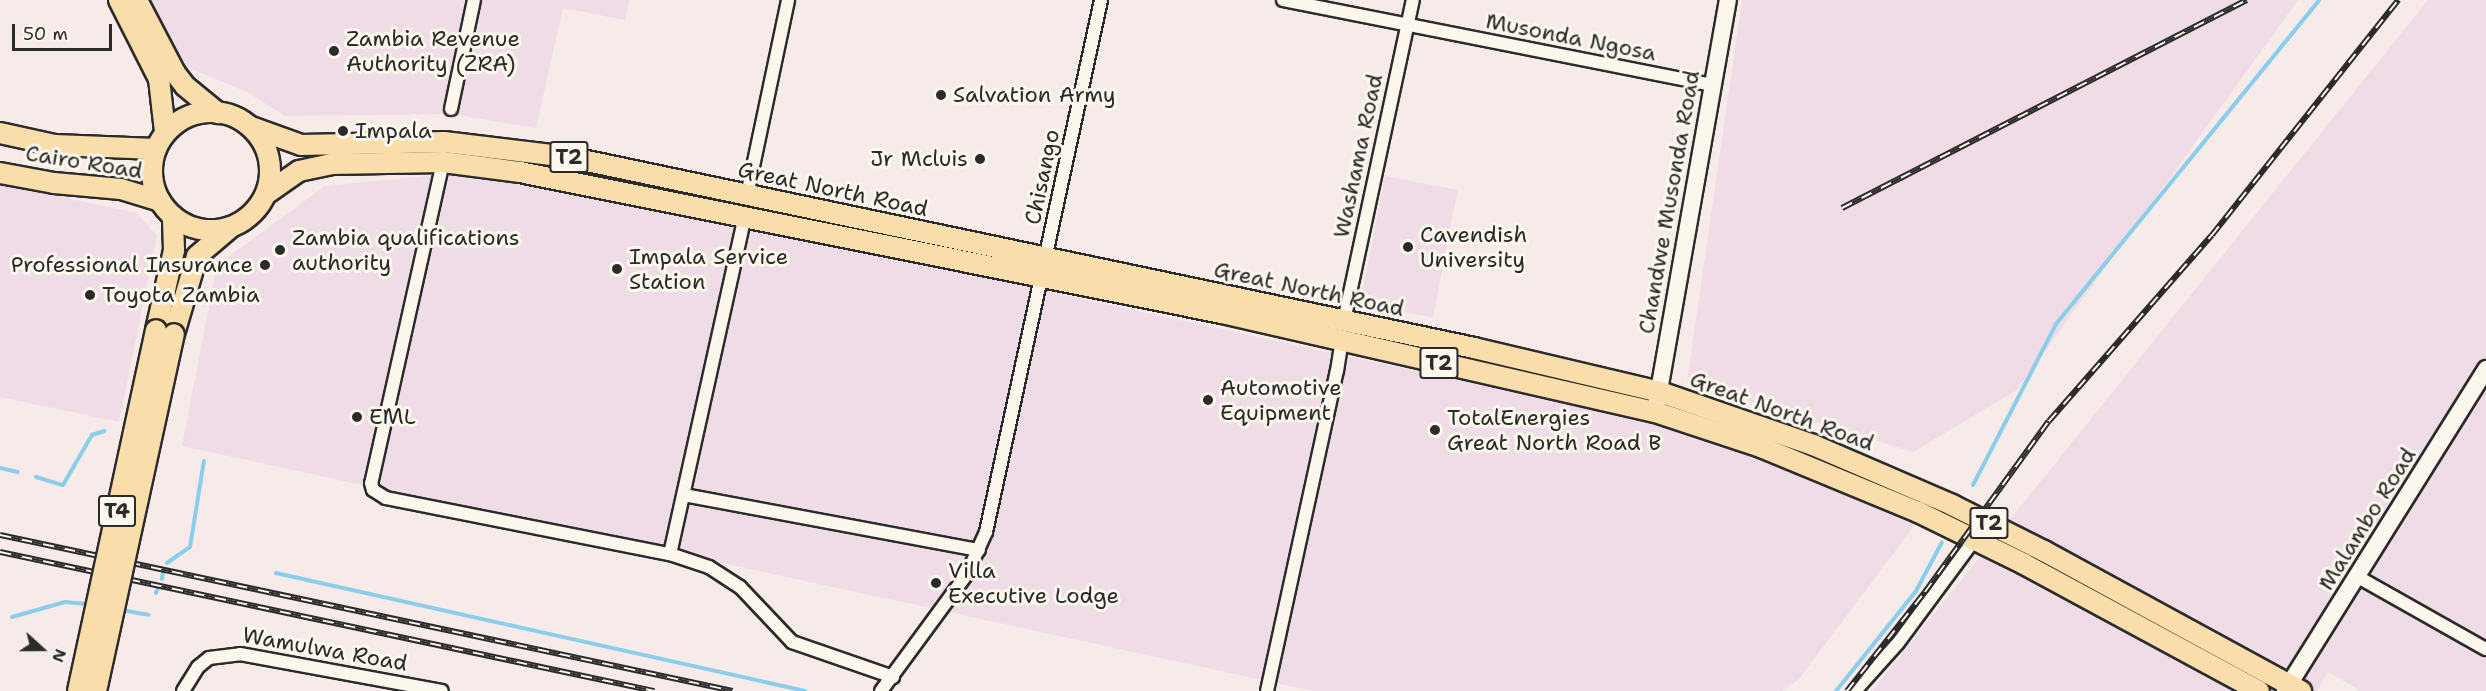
<!DOCTYPE html>
<html>
<head>
<meta charset="utf-8">
<style>
  body { margin:0 }
  #map { position:relative; width:2486px; height:691px; overflow:hidden; background:#f6ebe9; font-family:"Shantell Sans",sans-serif }
  div>[style] { position:absolute }
  .built>* { inset:0; background:#f0dce6; transform-origin:0 0 }
  .stream>* { height:4px; margin:-2px; padding:0 2px; transform-origin:2px; border-radius:2px; background:#8bceec }
  .roads { filter:drop-shadow(2px 0 #2b2b2b) drop-shadow(-2px 0 #2b2b2b) drop-shadow(0 2px #2b2b2b) drop-shadow(0 -2px #2b2b2b) }
  .street>* { height:12px; margin:-6px; padding:0 6px; transform-origin:6px; border-radius:6px; background:#fbf7ec }
  .secondary>* { height:16px; margin:-8px; padding:0 8px; transform-origin:8px; border-radius:8px; background:#fbf7ec }
  .primary>* { height:20px; margin:-10px; padding:0 10px; transform-origin:10px; border-radius:10px; background:#f9ddab }
  .primary>.ring { margin:-10px; padding:0; box-sizing:content-box; background:none; border:20px solid #f9ddab; border-radius:50% }
  .rail>* { height:6px; margin-top:-3px; transform-origin:0; background:repeating-linear-gradient(90deg,#fbf7ec 0 11px,#2b2b2b 0 22px); box-sizing:border-box; border-block:2px solid #2b2b2b }
  .bridges { filter:drop-shadow(2px 0 #2b2b2b) drop-shadow(-2px 0 #2b2b2b) drop-shadow(0 2px #2b2b2b) drop-shadow(0 -2px #2b2b2b) }
  .primary-bridge>* { height:20px; margin:-10px; padding:0 10px; transform-origin:10px; border-radius:10px; background:#f9ddab }
  .dots>* { width:16px; height:16px; translate:-50% -50%; box-sizing:border-box; border:3px solid #fbf7ec; border-radius:50% }
  span { translate:-50% -50%; white-space:nowrap; text-align:center; line-height:1.15; -webkit-text-stroke:6px #fbf7ec; paint-order:stroke }
  .shield-label span { padding:2px 4px; background:#fbf7ec; border:2px solid; border-radius:4px; -webkit-text-stroke-width:0 }
  .shield-label { font-size:21px; color:#2b2b2b; font-weight:700 }
  .street-label { font-size:22px; color:#2b2b2b }
  .poi-label { font-size:22px; color:#2b2b2b }
  .left { translate:0 -50%; text-align:left }
  .right { translate:-100% -50%; text-align:right }
  .north { position:absolute; left:12px; top:619px; width:60px; height:60px; -webkit-text-stroke:4px #fbf7ec; paint-order:stroke; rotate:111deg; font-size:16px; font-weight:700; line-height:24px; text-align:center; color:#2b2b2b }
  .north::after { content:''; display:block; margin:auto; width:21px; height:27px; background:#2b2b2b; clip-path:polygon(50% 0,100% 100%,50% 72%,0 100%) }
  .scale { position:absolute; left:12px; top:24px; width:100px; height:27px; box-sizing:border-box; border:3px solid #2b2b2b; border-top:0; padding-left:8px; font-size:18px; line-height:21px; white-space:nowrap; color:#2b2b2b; -webkit-text-stroke:4px #fbf7ec; paint-order:stroke }
</style>
</head>
<body>
<div id="map">
  <div class="built">
    <i style="clip-path:polygon(149px 0,629px 0,625px 20px,563px 8px,536px 128px,450px 114px,285px 116px,249px 93px,183px 65px)"></i>
    <i style="clip-path:polygon(1742px 0,2298px 0,2017px 390px,1913px 452px,1687px 382px)"></i>
    <i style="clip-path:polygon(2428px 0,2486px 0,2486px 691px,2361px 691px,2328px 672px,2317px 691px,1872px 691px)"></i>
    <i style="clip-path:polygon(457px 173px,603px 195px,1665px 425px,1920px 518px,1799px 679px,1783px 691px,1313px 691px,182px 446px,217px 265px,325px 186px)"></i>
    <i style="left:1385px;top:176px;width:74px;height:130px;rotate:11deg"></i>
    <i style="clip-path:polygon(0 184px,137px 213px,157px 236px,119px 422px,0 397px)"></i>
  </div>
  <div class="stream">
    <i style="left:0;top:468px;width:18px;rotate:13deg"></i>
    <i style="left:36px;top:477px;width:28px;rotate:17deg"></i>
    <i style="left:63px;top:485px;width:58px;rotate:-59.9deg"></i>
    <i style="left:92px;top:435px;width:13px;rotate:-18deg"></i>
    <i style="left:1973px;top:485px;width:181px;rotate:-62.7deg"></i>
    <i style="left:2056px;top:324px;width:417px;rotate:-50.9deg"></i>
    <i style="left:167px;top:563px;width:28px;rotate:-35deg"></i>
    <i style="left:190px;top:547px;width:87px;rotate:-80.8deg"></i>
    <i style="left:276px;top:573px;width:542px;rotate:12.57deg"></i>
    <i style="left:162px;top:579px;width:7px;rotate:-82deg"></i>
    <i style="left:156px;top:593px;width:5px;rotate:-68deg"></i>
    <i style="left:121px;top:610px;width:28px;rotate:10deg"></i>
    <i style="left:12px;top:617px;width:55px;rotate:-15.8deg"></i>
    <i style="left:65px;top:602px;width:25px;rotate:5deg"></i>
    <i style="left:1836px;top:691px;width:128px;rotate:-51.3deg"></i>
    <i style="left:1916px;top:591px;width:55px;rotate:-62deg"></i>
  </div>
  <div class="roads">
    <div class="street">
      <i style="left:1283px;top:0;width:436px;rotate:11.2deg"></i>
      <i style="left:451px;top:109px;width:111px;rotate:-78.1deg"></i>
      <i style="left:443px;top:162px;width:329px;rotate:102.6deg"></i>
      <i style="left:371px;top:483px;width:7px;rotate:74deg"></i>
      <i style="left:373px;top:490px;width:15px;rotate:32deg"></i>
      <i style="left:386px;top:498px;width:289px;rotate:11.2deg"></i>
      <i style="left:670px;top:554px;width:347px;rotate:-77.5deg"></i>
      <i style="left:747px;top:195px;width:199px;rotate:-78.1deg"></i>
      <i style="left:1344px;top:321px;width:328px;rotate:-77.9deg"></i>
      <i style="left:684px;top:495px;width:300px;rotate:10.6deg"></i>
      <i style="left:670px;top:554px;width:41px;rotate:18.4deg"></i>
      <i style="left:709px;top:567px;width:37px;rotate:33deg"></i>
      <i style="left:740px;top:587px;width:76px;rotate:46.6deg"></i>
      <i style="left:792px;top:642px;width:107px;rotate:19.1deg"></i>
      <i style="left:2358px;top:577px;width:147px;rotate:29.4deg"></i>
      <i style="left:183px;top:691px;width:28px;rotate:-58deg"></i>
      <i style="left:198px;top:667px;width:14px;rotate:-39deg"></i>
      <i style="left:209px;top:658px;width:31px;rotate:-7deg"></i>
      <i style="left:240px;top:654px;width:205px;rotate:10.4deg"></i>
      <i style="left:881px;top:691px;width:145px;rotate:-53.7deg"></i>
      <i style="left:967px;top:574px;width:46px;rotate:-65.7deg"></i>
      <i style="left:986px;top:532px;width:544px;rotate:-77.8deg"></i>
      <i style="left:1267px;top:691px;width:328px;rotate:-77.7deg"></i>
      <i style="left:1337px;top:371px;width:30px;rotate:-81deg"></i>
      <i style="left:1342px;top:341px;width:6px;rotate:-129deg"></i>
      <i style="left:1855px;top:691px;width:64px;rotate:-48.1deg"></i>
      <i style="left:1898px;top:643px;width:129px;rotate:-53.5deg"></i>
    </div>
    <div class="secondary">
      <i style="left:1657px;top:402px;width:408px;rotate:-80deg"></i>
      <i style="left:2285px;top:691px;width:380px;rotate:-58deg"></i>
    </div>
    <div class="primary">
      <i style="left:119px;top:0;width:89px;rotate:63.1deg"></i>
      <i style="left:159px;top:79px;width:53px;rotate:83.5deg"></i>
      <i style="left:137px;top:0;width:82px;rotate:62.5deg"></i>
      <i style="left:175px;top:73px;width:16px;rotate:52deg"></i>
      <i style="left:185px;top:86px;width:43px;rotate:39.3deg"></i>
      <i class="ring" style="left:152px;top:112px;width:98px;height:98px"></i>
      <i style="left:251px;top:127px;width:53px;rotate:19.8deg"></i>
      <i style="left:301px;top:145px;width:143px;rotate:-1.2deg"></i>
      <i style="left:444px;top:142px;width:125px;rotate:6.9deg"></i>
      <i style="left:568px;top:157px;width:926px;rotate:11.9deg"></i>
      <i style="left:1474px;top:348px;width:191px;rotate:13.3deg"></i>
      <i style="left:1660px;top:392px;width:162px;rotate:19.1deg"></i>
      <i style="left:1813px;top:445px;width:151px;rotate:23.3deg"></i>
      <i style="left:1952px;top:505px;width:103px;rotate:26.6deg"></i>
      <i style="left:2044px;top:551px;width:293px;rotate:28.6deg"></i>
      <i style="left:0;top:133px;width:56px;rotate:12.3deg"></i>
      <i style="left:55px;top:145px;width:101px;rotate:2.3deg"></i>
      <i style="left:0;top:173px;width:55px;rotate:10.5deg"></i>
      <i style="left:54px;top:183px;width:67px;rotate:5.1deg"></i>
      <i style="left:121px;top:189px;width:41px;rotate:17.1deg"></i>
      <i style="left:266px;top:194px;width:40px;rotate:-34.9deg"></i>
      <i style="left:299px;top:171px;width:33px;rotate:-12deg"></i>
      <i style="left:331px;top:164px;width:112px;rotate:-1deg"></i>
      <i style="left:443px;top:162px;width:78px;rotate:7.4deg"></i>
      <i style="left:520px;top:172px;width:716px;rotate:11.36deg"></i>
      <i style="left:1222px;top:313px;width:444px;rotate:12.9deg"></i>
      <i style="left:1655px;top:412px;width:112px;rotate:18.3deg"></i>
      <i style="left:1761px;top:447px;width:170px;rotate:22.5deg"></i>
      <i style="left:1918px;top:512px;width:118px;rotate:26.1deg"></i>
      <i style="left:2024px;top:564px;width:267px;rotate:28.4deg"></i>
      <i style="left:156px;top:330px;width:82px;rotate:-77.3deg"></i>
      <i style="left:174px;top:250px;width:34px;rotate:-92deg"></i>
      <i style="left:174px;top:334px;width:81px;rotate:-73.6deg"></i>
      <i style="left:197px;top:256px;width:45px;rotate:-40.5deg"></i>
    </div>
  </div>
  <div class="rail">
    <i style="left:1842px;top:208px;width:455px;rotate:-27.2deg"></i>
    <i style="left:0;top:535px;width:749px;rotate:12.01deg"></i>
    <i style="left:0;top:552px;width:669px;rotate:12deg"></i>
    <i style="left:1847px;top:691px;width:126px;rotate:-51.8deg"></i>
    <i style="left:1925px;top:592px;width:211px;rotate:-54.1deg"></i>
    <i style="left:2049px;top:421px;width:247px;rotate:-48.8deg"></i>
    <i style="left:2212px;top:235px;width:300px;rotate:-51.6deg"></i>
  </div>
  <div class="bridges">
    <div class="primary-bridge">
      <i style="left:78px;top:691px;width:369px;rotate:-77.8deg"></i>
      <i style="left:96px;top:691px;width:365px;rotate:-77.7deg"></i>
    </div>
  </div>
  <div class="dots">
    <i style="left:334px;top:51px;background:#2b2b2b"></i>
    <i style="left:941px;top:95px;background:#2b2b2b"></i>
    <i style="left:343px;top:131px;background:#2b2b2b"></i>
    <i style="left:980px;top:159px;background:#2b2b2b"></i>
    <i style="left:1408px;top:247px;background:#2b2b2b"></i>
    <i style="left:280px;top:250px;background:#2b2b2b"></i>
    <i style="left:265px;top:265px;background:#2b2b2b"></i>
    <i style="left:617px;top:269px;background:#2b2b2b"></i>
    <i style="left:90px;top:295px;background:#2b2b2b"></i>
    <i style="left:1208px;top:400px;background:#2b2b2b"></i>
    <i style="left:357px;top:417px;background:#2b2b2b"></i>
    <i style="left:1435px;top:430px;background:#2b2b2b"></i>
    <i style="left:936px;top:583px;background:#2b2b2b"></i>
  </div>
  <div class="shield-label">
    <span style="left:569px;top:157px">T2</span>
    <span style="left:1439px;top:363px">T2</span>
    <span style="left:117px;top:511px">T4</span>
    <span style="left:1989px;top:523px">T2</span>
  </div>
  <div class="street-label">
    <span style="left:1571px;top:37px;rotate:11deg">Musonda Ngosa</span>
    <span style="left:1358px;top:156px;rotate:-78deg">Washama Road</span>
    <span style="left:84px;top:162px;rotate:9deg">Cairo Road</span>
    <span style="left:1042px;top:177px;rotate:-78deg">Chisango</span>
    <span style="left:833px;top:189px;rotate:12deg">Great North Road</span>
    <span style="left:1669px;top:202px;rotate:-80deg">Chandwe Musonda Road</span>
    <span style="left:1309px;top:289px;rotate:12deg">Great North Road</span>
    <span style="left:1782px;top:411px;rotate:20deg">Great North Road</span>
    <span style="left:2367px;top:519px;rotate:-58deg">Malambo Road</span>
    <span style="left:325px;top:649px;rotate:10deg">Wamulwa Road</span>
  </div>
  <div class="poi-label">
    <span class="left" style="left:346px;top:51px">Zambia Revenue<br>Authority (ZRA)</span>
    <span class="left" style="left:953px;top:95px">Salvation Army</span>
    <span class="left" style="left:355px;top:131px">Impala</span>
    <span class="right" style="left:968px;top:159px">Jr Mcluis</span>
    <span class="left" style="left:1420px;top:247px">Cavendish<br>University</span>
    <span class="left" style="left:292px;top:250px">Zambia qualifications<br>authority</span>
    <span class="left" style="left:629px;top:269px">Impala Service<br>Station</span>
    <span class="right" style="left:253px;top:265px">Professional Insurance</span>
    <span class="left" style="left:102px;top:295px">Toyota Zambia</span>
    <span class="left" style="left:1220px;top:400px">Automotive<br>Equipment</span>
    <span class="left" style="left:369px;top:417px">EML</span>
    <span class="left" style="left:1447px;top:430px">TotalEnergies<br>Great North Road B</span>
    <span class="left" style="left:948px;top:583px">Villa<br>Executive Lodge</span>
  </div>
  <div class="north">N</div>
  <div class="scale">50 m</div>
</div>
</body>
</html>
